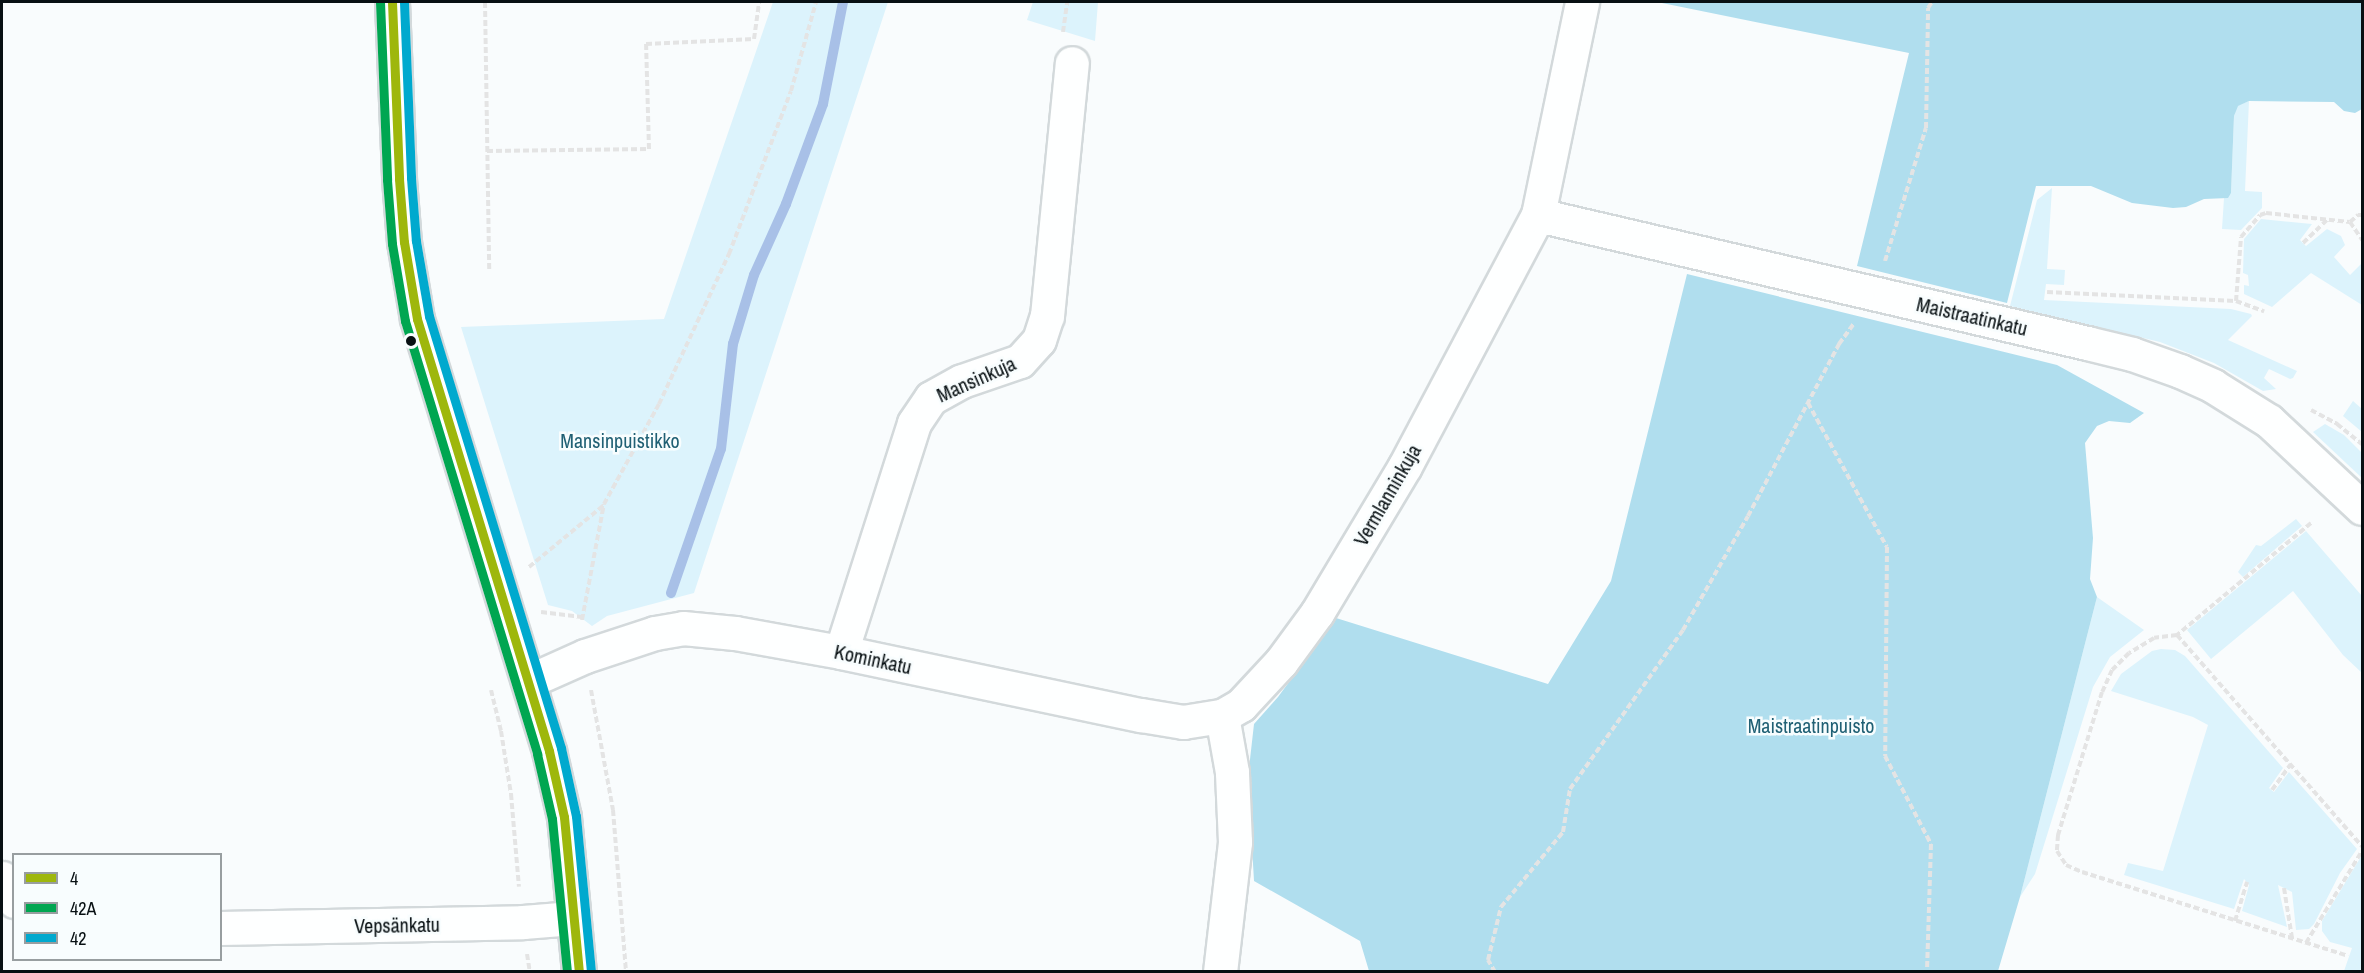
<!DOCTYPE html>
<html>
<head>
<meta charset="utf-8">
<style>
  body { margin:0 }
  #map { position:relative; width:2364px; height:973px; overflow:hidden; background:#f9fcfd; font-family:"Archivo Narrow",sans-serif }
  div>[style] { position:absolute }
  .green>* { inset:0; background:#dcf3fc }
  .forest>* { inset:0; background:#b0deee }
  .stream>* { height:10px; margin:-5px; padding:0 5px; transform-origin:5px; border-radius:5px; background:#a8c0e7 }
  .path>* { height:4px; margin-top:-2px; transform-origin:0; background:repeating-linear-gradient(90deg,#e4e4e4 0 6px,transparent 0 9px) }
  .roads { filter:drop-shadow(2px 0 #d3d9db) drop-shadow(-2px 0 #d3d9db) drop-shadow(0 2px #d3d9db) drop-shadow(0 -2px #d3d9db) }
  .minor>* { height:33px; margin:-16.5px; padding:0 16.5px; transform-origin:16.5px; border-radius:16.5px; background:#feffff }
  .tertiary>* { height:33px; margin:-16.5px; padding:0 16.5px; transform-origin:16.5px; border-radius:16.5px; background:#feffff }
  .bus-1>* { height:9px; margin:-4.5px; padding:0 4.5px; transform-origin:4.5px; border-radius:4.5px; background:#9eb70c }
  .bus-2>* { height:9px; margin:-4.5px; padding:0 4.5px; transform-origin:4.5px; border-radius:4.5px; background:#00a651 }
  .bus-3>* { height:9px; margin:-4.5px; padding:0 4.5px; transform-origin:4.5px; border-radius:4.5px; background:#00a9ce }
  .dots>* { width:16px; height:16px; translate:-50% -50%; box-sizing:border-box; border:3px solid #f8fdfe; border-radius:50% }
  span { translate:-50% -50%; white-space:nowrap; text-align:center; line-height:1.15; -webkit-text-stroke:5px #f8fdfe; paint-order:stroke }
  .street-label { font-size:20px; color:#081013 }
  .park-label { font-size:20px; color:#206074 }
  .frame { position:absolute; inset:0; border:3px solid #081013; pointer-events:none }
  .legend { position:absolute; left:12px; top:853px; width:210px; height:108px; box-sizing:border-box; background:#f8fdfe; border:2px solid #989ea0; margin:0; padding:8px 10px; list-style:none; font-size:18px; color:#081013 }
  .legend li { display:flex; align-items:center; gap:12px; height:30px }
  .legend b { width:30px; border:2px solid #989ea0 }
</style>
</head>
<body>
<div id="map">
  <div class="green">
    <i style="clip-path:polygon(773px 2px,888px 2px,694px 593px,607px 616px,592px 626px,572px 611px,548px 605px,461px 327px,664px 319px)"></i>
    <i style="clip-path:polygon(1033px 2px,1098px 2px,1095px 41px,1027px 20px)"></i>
    <i style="clip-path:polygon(2249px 101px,2245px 191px,2262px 192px,2262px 208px,2241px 230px,2222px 229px,2224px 198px,2231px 193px,2234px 116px,2237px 106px)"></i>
    <i style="clip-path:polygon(2052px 188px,2047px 269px,2065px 270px,2064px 285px,2046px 284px,2044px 300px,2231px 309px,2251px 314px,2252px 316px,2228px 340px,2297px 371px,2293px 378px,2290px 379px,2269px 369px,2264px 378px,2276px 389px,2263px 391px,2214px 363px,2160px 342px,2010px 306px,2037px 200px)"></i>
    <i style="clip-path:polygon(2261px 219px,2312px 224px,2300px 240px,2306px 246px,2327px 229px,2341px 236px,2345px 245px,2334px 257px,2350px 275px,2362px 263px,2362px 305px,2311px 273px,2272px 307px,2244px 294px,2244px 285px,2249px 286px,2248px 275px,2243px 273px,2244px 239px)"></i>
    <i style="clip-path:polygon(2353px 401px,2362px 409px,2362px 432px,2343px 416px)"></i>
    <i style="clip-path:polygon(2325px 424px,2344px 435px,2362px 453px,2362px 478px,2313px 432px)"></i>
    <i style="clip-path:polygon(2296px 519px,2302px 526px,2243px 577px,2238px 572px,2256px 545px,2261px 546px)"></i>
    <i style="clip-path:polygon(2306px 531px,2362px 596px,2362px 673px,2343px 655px,2293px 591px,2211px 659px,2187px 630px)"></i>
    <i style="clip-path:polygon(2097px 597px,2144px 630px,2110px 657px,2093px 687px,2035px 874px,2020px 897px)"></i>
    <i style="clip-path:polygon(2161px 649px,2175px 650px,2185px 656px,2283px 768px,2269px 788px,2274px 792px,2289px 772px,2357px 849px,2340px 873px,2314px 924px,2309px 929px,2296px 930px,2292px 892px,2278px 885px,2287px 927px,2242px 911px,2249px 885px,2244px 879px,2234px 909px,2124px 875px,2128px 863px,2163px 871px,2208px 725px,2193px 717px,2111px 691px,2121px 674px,2152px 651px)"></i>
    <i style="clip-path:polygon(2362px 855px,2362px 971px,2344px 971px,2352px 948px,2330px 942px,2322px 931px,2322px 921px)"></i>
  </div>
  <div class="forest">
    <i style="clip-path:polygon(1657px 2px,2362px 2px,2362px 109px,2355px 113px,2344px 111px,2334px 102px,2249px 101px,2238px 106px,2234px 116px,2231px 193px,2228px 198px,2204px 199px,2186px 207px,2173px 208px,2132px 203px,2091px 186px,2036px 186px,2007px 303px,1857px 266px,1909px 53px)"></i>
    <i style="clip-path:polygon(1687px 274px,2057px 365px,2144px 413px,2130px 423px,2109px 421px,2097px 426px,2085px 443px,2093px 538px,2090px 579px,2097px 597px,2020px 897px,1998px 971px,1369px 971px,1360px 941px,1254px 881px,1248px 777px,1254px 724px,1278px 697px,1336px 618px,1548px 684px,1611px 581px)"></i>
  </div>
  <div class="stream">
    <i style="left:671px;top:593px;width:152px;rotate:-70.9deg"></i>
    <i style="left:721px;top:449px;width:106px;rotate:-83.5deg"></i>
    <i style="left:733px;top:344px;width:72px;rotate:-73.1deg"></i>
    <i style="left:754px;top:275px;width:78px;rotate:-65.7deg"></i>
    <i style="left:786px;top:204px;width:107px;rotate:-69.7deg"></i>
    <i style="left:823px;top:104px;width:104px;rotate:-78.9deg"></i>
  </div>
  <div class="path">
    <i style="left:485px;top:2px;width:269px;rotate:89.1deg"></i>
    <i style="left:1063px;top:32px;width:30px;rotate:-82deg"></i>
    <i style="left:487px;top:151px;width:162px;rotate:-0.7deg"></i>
    <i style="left:649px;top:149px;width:105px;rotate:-91.6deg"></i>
    <i style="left:646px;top:44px;width:108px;rotate:-2.7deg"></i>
    <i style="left:754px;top:39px;width:37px;rotate:-82deg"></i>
    <i style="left:2350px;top:222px;width:11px;rotate:-41deg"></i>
    <i style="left:2358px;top:215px;width:4px"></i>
    <i style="left:2303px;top:243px;width:33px;rotate:-44deg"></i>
    <i style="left:1885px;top:261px;width:139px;rotate:-72.9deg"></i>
    <i style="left:1926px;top:128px;width:120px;rotate:-89deg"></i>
    <i style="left:1928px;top:8px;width:7px;rotate:-56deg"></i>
    <i style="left:2047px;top:292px;width:189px;rotate:2.7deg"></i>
    <i style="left:2236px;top:301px;width:30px;rotate:20deg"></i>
    <i style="left:2236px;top:301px;width:64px;rotate:-85.5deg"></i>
    <i style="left:2241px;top:237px;width:29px;rotate:-49deg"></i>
    <i style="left:2260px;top:215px;width:6px;rotate:-18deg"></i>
    <i style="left:2266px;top:213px;width:84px;rotate:6.1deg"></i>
    <i style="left:2350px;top:222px;width:22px;rotate:56deg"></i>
    <i style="left:1808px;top:403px;width:164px;rotate:61.3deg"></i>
    <i style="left:1887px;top:547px;width:209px;rotate:90.5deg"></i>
    <i style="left:1885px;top:756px;width:99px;rotate:62.4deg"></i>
    <i style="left:1931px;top:844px;width:128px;rotate:91.8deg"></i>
    <i style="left:2311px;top:410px;width:30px;rotate:28deg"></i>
    <i style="left:2337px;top:424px;width:32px;rotate:39deg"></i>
    <i style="left:2311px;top:523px;width:175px;rotate:140.1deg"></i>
    <i style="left:2177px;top:635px;width:281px;rotate:48.8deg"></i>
    <i style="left:529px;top:567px;width:97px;rotate:-39.6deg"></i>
    <i style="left:541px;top:612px;width:41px;rotate:7deg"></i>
    <i style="left:582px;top:620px;width:118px;rotate:-79.3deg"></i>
    <i style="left:604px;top:504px;width:114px;rotate:-61.2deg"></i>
    <i style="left:659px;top:404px;width:166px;rotate:-65deg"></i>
    <i style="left:729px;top:254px;width:174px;rotate:-69.2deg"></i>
    <i style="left:791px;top:91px;width:92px;rotate:-74.3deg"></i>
    <i style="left:2177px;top:635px;width:23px;rotate:173deg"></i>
    <i style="left:2154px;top:638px;width:29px;rotate:149deg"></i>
    <i style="left:2129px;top:653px;width:24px;rotate:135deg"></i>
    <i style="left:2112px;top:670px;width:24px;rotate:114deg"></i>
    <i style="left:2102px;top:692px;width:150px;rotate:107.1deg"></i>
    <i style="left:2058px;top:835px;width:16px;rotate:94deg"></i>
    <i style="left:2057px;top:851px;width:17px;rotate:57deg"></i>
    <i style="left:2066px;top:865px;width:17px;rotate:24deg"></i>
    <i style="left:2082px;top:872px;width:279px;rotate:17.5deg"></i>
    <i style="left:491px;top:690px;width:42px;rotate:76.3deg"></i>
    <i style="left:501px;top:731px;width:64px;rotate:81deg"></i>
    <i style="left:511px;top:794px;width:93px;rotate:85.1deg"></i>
    <i style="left:591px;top:690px;width:122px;rotate:79.6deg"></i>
    <i style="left:613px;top:810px;width:163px;rotate:85.4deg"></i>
    <i style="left:2272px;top:790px;width:32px;rotate:-54deg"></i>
    <i style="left:2284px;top:888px;width:51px;rotate:80.9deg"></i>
    <i style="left:2235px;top:921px;width:41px;rotate:-72.9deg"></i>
    <i style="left:2306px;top:943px;width:108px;rotate:-58.7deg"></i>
    <i style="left:527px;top:954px;width:18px;rotate:81deg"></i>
    <i style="left:1495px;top:972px;width:14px;rotate:-120deg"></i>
    <i style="left:1488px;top:960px;width:55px;rotate:-76.2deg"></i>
    <i style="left:1501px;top:907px;width:97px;rotate:-50.4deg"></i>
    <i style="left:1563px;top:832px;width:44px;rotate:-80.8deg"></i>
    <i style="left:1570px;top:789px;width:195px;rotate:-54.6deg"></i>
    <i style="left:1683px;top:630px;width:131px;rotate:-60.3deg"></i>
    <i style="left:1748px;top:516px;width:195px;rotate:-62.1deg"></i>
    <i style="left:1839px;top:344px;width:26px;rotate:-54deg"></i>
  </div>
  <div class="roads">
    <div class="minor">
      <i style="left:1538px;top:215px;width:564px;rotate:13.12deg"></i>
      <i style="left:2087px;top:343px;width:46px;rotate:13.7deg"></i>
      <i style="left:2132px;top:354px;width:51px;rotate:19.5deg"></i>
      <i style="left:2180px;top:371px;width:36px;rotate:24deg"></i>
      <i style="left:2213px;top:386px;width:66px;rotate:32deg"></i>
      <i style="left:2269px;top:421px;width:127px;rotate:43.1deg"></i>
      <i style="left:841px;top:652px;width:240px;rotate:-72.3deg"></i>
      <i style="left:914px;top:423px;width:30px;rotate:-56deg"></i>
      <i style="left:931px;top:398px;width:35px;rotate:-29deg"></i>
      <i style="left:962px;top:381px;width:61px;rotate:-19deg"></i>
      <i style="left:1020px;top:361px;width:28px;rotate:-48deg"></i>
      <i style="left:1039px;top:340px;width:25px;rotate:-72deg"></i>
      <i style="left:1047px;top:316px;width:254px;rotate:-84.4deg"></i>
      <i style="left:529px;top:681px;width:61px;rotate:-24.1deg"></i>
      <i style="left:585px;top:656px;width:74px;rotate:-18.2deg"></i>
      <i style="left:655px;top:633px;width:28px;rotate:-10deg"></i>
      <i style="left:683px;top:628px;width:52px;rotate:5.5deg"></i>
      <i style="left:735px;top:633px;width:108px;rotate:10.2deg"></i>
      <i style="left:841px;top:652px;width:307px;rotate:11.9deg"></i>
      <i style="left:1141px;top:715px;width:43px;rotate:9.5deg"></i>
      <i style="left:1183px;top:722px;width:39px;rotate:-9deg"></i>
      <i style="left:1222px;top:716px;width:22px;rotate:-30deg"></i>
      <i style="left:1241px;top:705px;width:59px;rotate:-47.1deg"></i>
      <i style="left:1281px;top:662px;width:61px;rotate:-53.7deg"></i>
      <i style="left:1317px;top:613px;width:171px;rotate:-59.1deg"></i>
      <i style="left:1405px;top:466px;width:284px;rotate:-62.1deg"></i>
      <i style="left:1538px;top:215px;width:217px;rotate:-78.3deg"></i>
      <i style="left:2px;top:878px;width:26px;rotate:62deg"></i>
      <i style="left:220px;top:928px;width:303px;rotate:-1.1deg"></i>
      <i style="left:523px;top:922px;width:50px;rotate:-4.6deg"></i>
      <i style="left:1220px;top:972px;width:131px;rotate:-83.4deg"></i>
      <i style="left:1235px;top:842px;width:70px;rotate:-92.5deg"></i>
      <i style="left:1232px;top:772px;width:57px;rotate:-100.1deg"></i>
    </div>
    <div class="tertiary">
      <i style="left:392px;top:2px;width:177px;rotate:87.7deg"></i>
      <i style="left:399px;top:179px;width:63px;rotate:85.5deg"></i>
      <i style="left:404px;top:242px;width:78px;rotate:80.4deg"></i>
      <i style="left:417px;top:319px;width:452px;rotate:73deg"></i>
      <i style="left:549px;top:751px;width:68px;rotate:77.2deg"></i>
      <i style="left:564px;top:817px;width:156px;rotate:84.5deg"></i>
    </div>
  </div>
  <div class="bus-1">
    <i style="left:392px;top:2px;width:177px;rotate:87.7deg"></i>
    <i style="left:399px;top:179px;width:63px;rotate:85.5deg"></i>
    <i style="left:404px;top:242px;width:78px;rotate:80.4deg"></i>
    <i style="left:417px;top:319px;width:452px;rotate:73deg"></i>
    <i style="left:549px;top:751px;width:68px;rotate:77.2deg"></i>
    <i style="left:564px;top:817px;width:156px;rotate:84.5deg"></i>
  </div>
  <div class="bus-2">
    <i style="left:380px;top:2px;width:178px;rotate:87.7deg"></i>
    <i style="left:387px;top:180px;width:64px;rotate:85.5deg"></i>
    <i style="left:392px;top:244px;width:78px;rotate:80.4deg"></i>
    <i style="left:405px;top:321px;width:453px;rotate:73deg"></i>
    <i style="left:537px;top:754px;width:67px;rotate:77deg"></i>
    <i style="left:552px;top:819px;width:154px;rotate:84.4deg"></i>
  </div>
  <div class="bus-3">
    <i style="left:404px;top:2px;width:176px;rotate:87.7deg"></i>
    <i style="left:411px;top:178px;width:63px;rotate:85.5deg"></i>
    <i style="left:416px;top:241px;width:76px;rotate:80.2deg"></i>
    <i style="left:429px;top:316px;width:452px;rotate:73deg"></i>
    <i style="left:561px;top:748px;width:70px;rotate:77.6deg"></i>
    <i style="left:576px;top:816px;width:156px;rotate:84.5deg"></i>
  </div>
  <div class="dots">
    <i style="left:411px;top:341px;background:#081013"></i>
  </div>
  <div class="street-label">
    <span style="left:1972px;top:316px;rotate:13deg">Maistraatinkatu</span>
    <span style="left:976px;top:379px;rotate:-24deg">Mansinkuja</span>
    <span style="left:1387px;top:495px;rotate:-60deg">Vermlanninkuja</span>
    <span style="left:873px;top:659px;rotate:12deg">Kominkatu</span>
    <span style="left:397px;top:925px;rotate:-1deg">Vepsänkatu</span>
  </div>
  <div class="park-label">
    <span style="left:620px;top:440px">Mansinpuistikko</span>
    <span style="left:1811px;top:725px">Maistraatinpuisto</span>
  </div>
  <div class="frame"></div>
  <ul class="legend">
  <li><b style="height:8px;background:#9eb70c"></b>4</li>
  <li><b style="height:8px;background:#00a651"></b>42A</li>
  <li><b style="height:8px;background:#00a9ce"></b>42</li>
  </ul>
</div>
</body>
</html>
